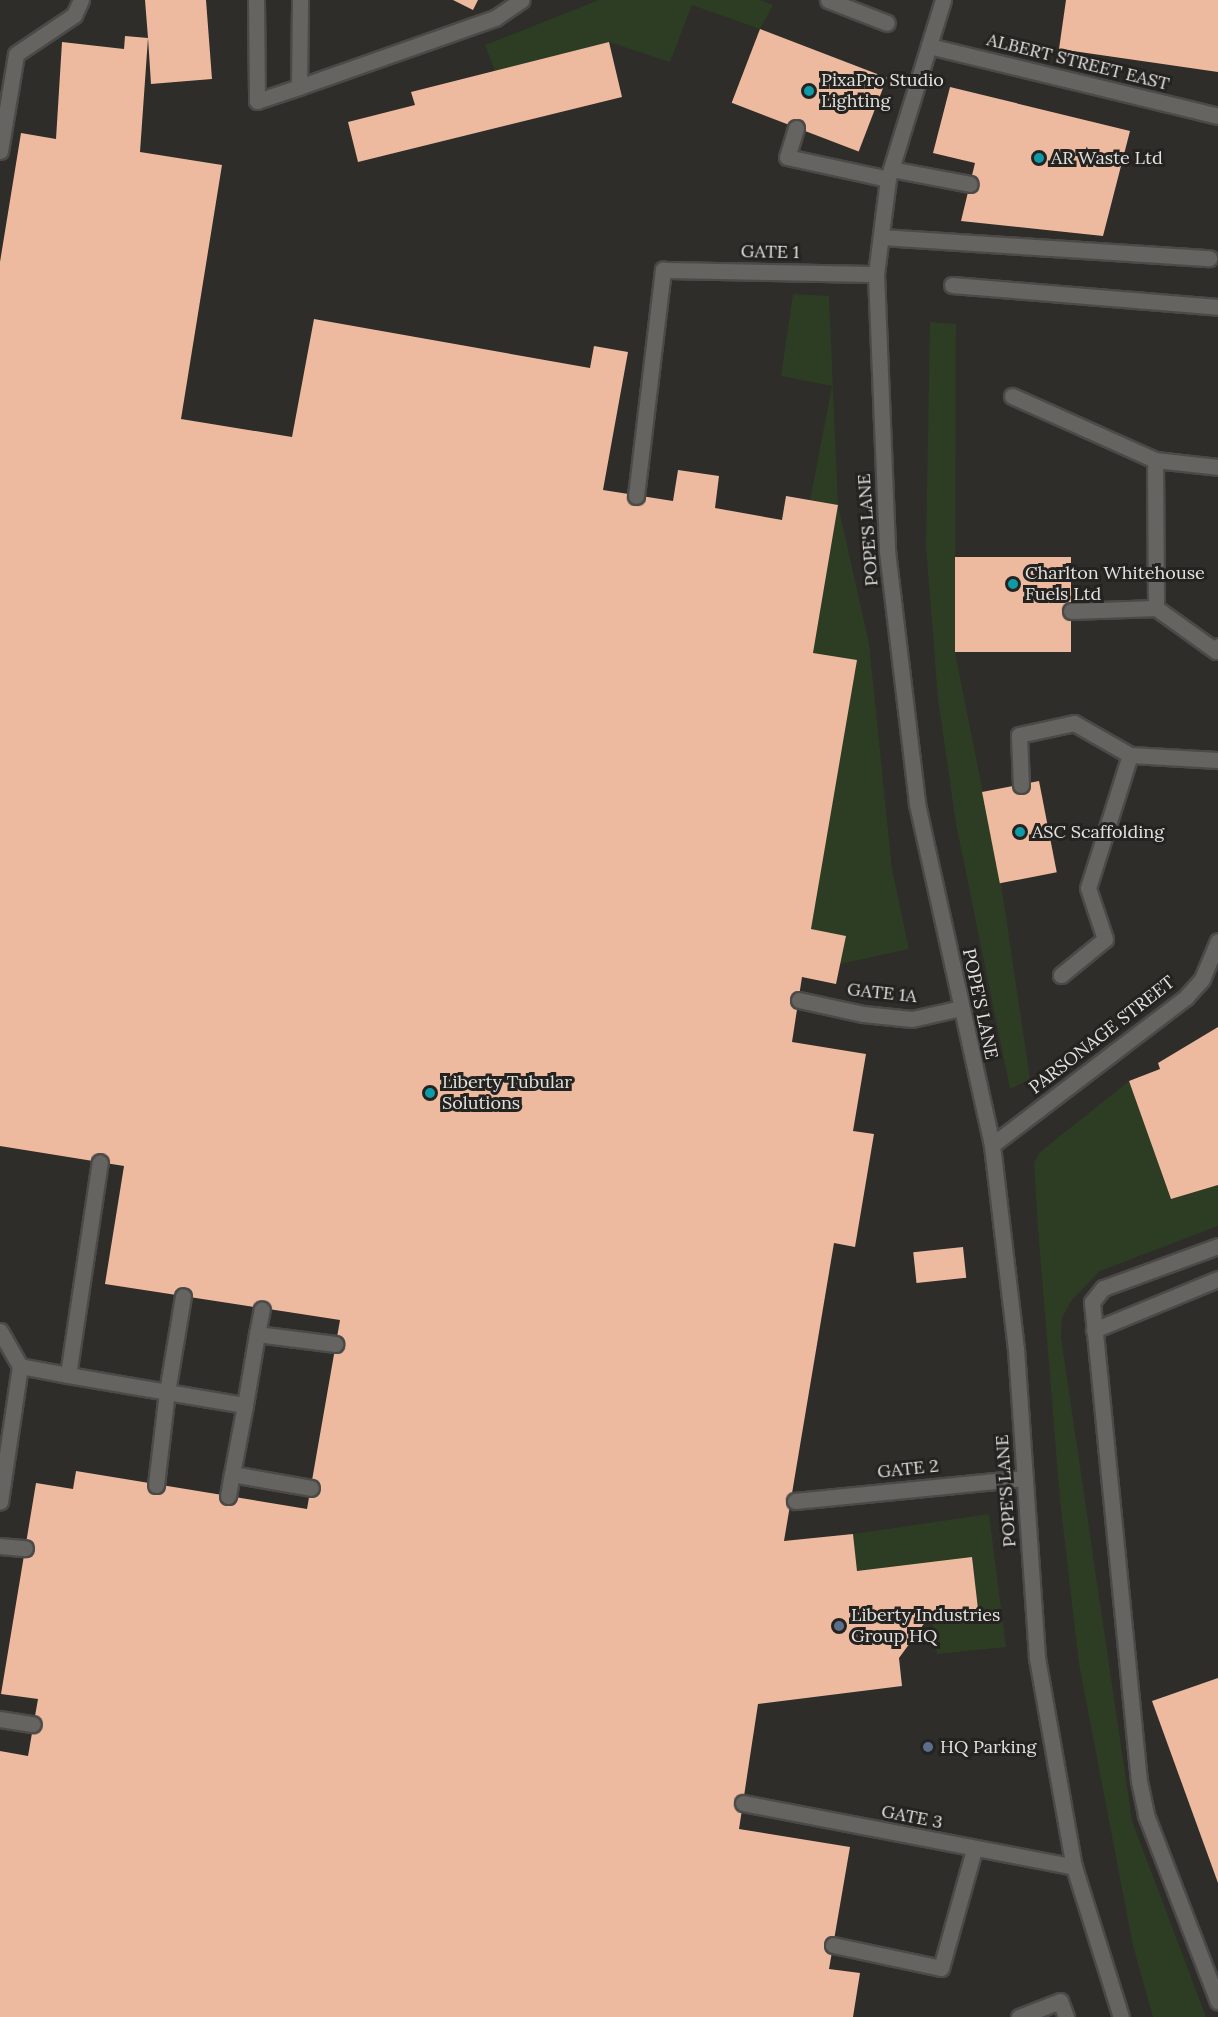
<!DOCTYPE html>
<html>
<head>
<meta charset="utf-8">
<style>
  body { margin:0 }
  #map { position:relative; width:1218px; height:2017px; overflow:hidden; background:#2e2d29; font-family:Lora,serif }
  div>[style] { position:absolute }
  .green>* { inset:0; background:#2c3d23 }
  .building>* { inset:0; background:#edba9f; transform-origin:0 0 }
  .roads { filter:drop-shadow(2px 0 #4b4a48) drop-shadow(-2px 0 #4b4a48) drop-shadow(0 2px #4b4a48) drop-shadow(0 -2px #4b4a48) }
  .service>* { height:15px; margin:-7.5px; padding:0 7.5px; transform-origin:7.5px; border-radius:7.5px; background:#656460 }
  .minor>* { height:15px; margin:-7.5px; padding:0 7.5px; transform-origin:7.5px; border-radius:7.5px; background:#656460 }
  .dots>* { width:16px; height:16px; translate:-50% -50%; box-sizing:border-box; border:3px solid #242320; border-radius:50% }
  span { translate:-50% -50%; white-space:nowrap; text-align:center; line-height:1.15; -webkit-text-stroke:6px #242320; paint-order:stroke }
  .street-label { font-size:18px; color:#e3e2e0 }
  .poi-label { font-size:18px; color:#e3e2e0 }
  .left { translate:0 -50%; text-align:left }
</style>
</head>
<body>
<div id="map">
  <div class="green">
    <i style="clip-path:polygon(599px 0,760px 0,773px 5px,760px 29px,692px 5px,670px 62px,609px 42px,495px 71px,485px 45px)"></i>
    <i style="clip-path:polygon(793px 294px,829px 296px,838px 505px,869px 643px,892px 869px,909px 949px,840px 964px,846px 936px,811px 929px,856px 660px,813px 653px,838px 505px,810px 500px,832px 386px,781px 376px)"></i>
    <i style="clip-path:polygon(930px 322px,956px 324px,955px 652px,1001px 883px,1030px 1079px,1010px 1089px,956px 824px,938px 699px,926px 546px)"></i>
    <i style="clip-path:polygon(1129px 1081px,1171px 1199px,1218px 1185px,1218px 1226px,1100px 1271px,1071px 1301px,1062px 1318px,1061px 1337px,1132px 1821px,1206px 2017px,1153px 2017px,1133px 1946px,1079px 1664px,1060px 1500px,1038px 1229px,1034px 1163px,1040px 1152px)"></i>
    <i style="clip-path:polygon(989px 1514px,1006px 1647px,937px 1654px,931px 1614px,978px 1608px,972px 1558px,857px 1571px,853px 1534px)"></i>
  </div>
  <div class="building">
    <i style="clip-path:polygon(145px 0,206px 0,212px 79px,151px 84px,148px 38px,140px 152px,222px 165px,181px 419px,292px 437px,314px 319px,590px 368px,594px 346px,628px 352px,603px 490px,673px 501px,678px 470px,719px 476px,715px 508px,782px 520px,786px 496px,838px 505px,813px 653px,857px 660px,811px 929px,846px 936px,836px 984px,802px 977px,792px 1042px,866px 1054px,853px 1131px,874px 1134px,855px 1247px,834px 1243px,784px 1541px,853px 1534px,857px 1571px,972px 1557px,978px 1609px,931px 1614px,899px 1658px,902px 1686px,758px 1704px,739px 1829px,850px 1847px,829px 1969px,860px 1973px,853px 2017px,0 2017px,0 1751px,28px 1756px,38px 1699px,1px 1694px,36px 1483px,73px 1489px,76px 1471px,307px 1509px,340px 1320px,105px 1284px,124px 1166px,0 1146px,0 262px,21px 133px,56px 139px,62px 42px,124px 49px,125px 36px,148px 38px)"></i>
    <i style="clip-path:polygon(453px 0,478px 0,473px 10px)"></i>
    <i style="clip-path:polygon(1066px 0,1218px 0,1218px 72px,1059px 49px)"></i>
    <i style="left:760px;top:29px;width:136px;height:79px;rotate:21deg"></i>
    <i style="clip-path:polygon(609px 42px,622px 97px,358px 162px,348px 122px,415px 105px,411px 92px)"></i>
    <i style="clip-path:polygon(950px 87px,1130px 131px,1103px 236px,961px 221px,975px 163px,933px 153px)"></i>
    <i style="left:955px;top:557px;width:116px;height:95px"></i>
    <i style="left:1039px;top:781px;width:93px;height:58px;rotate:79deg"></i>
    <i style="clip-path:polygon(1218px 1027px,1218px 1185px,1171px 1199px,1129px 1081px,1160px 1069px,1158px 1063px)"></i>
    <i style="left:963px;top:1247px;width:31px;height:50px;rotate:84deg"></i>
    <i style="clip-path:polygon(1218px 1678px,1218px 1883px,1152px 1701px)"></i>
  </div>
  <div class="roads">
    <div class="service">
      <i style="left:256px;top:0;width:101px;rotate:89.4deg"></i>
      <i style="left:257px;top:101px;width:44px;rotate:-18.4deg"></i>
      <i style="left:299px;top:87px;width:87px;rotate:-89.3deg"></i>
      <i style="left:828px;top:0;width:63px;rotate:21.3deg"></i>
      <i style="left:299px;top:87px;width:208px;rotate:-19.4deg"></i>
      <i style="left:495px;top:18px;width:32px;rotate:-34deg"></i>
      <i style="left:796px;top:128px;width:30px;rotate:107deg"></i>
      <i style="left:787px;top:157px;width:103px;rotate:12.3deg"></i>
      <i style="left:0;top:151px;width:98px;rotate:-80.6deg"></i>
      <i style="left:16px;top:54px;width:70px;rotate:-33.9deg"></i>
      <i style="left:74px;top:15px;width:17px;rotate:-65deg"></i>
      <i style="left:891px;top:169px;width:80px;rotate:10.8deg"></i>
      <i style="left:881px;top:237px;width:329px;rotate:3.7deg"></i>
      <i style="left:952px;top:285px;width:267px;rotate:4.7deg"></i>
      <i style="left:1012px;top:396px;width:157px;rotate:24.1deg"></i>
      <i style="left:1155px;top:460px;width:148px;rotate:89.6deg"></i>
      <i style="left:1156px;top:608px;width:74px;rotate:35.6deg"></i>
      <i style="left:1216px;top:651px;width:5px;rotate:-68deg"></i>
      <i style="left:1155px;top:460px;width:63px;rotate:6.3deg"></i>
      <i style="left:636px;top:496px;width:228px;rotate:-83.2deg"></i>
      <i style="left:663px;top:270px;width:213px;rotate:1.1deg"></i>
      <i style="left:1071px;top:611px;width:85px;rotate:-2deg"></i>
      <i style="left:1130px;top:755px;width:88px;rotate:3.3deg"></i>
      <i style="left:1021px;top:785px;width:50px;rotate:-92.3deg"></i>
      <i style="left:1019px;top:735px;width:56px;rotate:-12.3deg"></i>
      <i style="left:1074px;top:723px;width:64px;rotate:29.7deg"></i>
      <i style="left:1130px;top:755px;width:139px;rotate:107.5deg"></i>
      <i style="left:1088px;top:888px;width:54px;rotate:71.6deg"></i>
      <i style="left:1105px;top:939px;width:57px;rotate:140.7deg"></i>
      <i style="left:799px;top:1000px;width:66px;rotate:12.3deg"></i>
      <i style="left:863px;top:1014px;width:49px;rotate:5.8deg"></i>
      <i style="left:912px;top:1019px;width:50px;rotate:-12.7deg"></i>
      <i style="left:1218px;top:1246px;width:122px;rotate:159.9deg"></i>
      <i style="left:1103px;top:1288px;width:18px;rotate:128deg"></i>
      <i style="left:1092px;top:1302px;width:481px;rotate:84.4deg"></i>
      <i style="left:1139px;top:1781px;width:35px;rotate:78deg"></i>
      <i style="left:1146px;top:1815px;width:200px;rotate:68.9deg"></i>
      <i style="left:1094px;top:1330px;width:134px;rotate:-22.4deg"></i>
      <i style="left:0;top:1331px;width:40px;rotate:60.3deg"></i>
      <i style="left:20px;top:1366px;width:137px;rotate:98.4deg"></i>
      <i style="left:257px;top:1334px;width:25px;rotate:-79deg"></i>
      <i style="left:20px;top:1366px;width:49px;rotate:10.6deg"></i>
      <i style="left:68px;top:1375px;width:215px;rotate:-81.5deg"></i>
      <i style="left:68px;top:1375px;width:100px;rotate:9.7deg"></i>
      <i style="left:167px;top:1392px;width:97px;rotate:-80.5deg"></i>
      <i style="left:245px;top:1405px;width:72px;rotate:-80.4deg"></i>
      <i style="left:257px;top:1334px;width:79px;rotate:7.3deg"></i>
      <i style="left:156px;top:1485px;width:94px;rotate:-83.3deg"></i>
      <i style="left:167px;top:1392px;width:79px;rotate:9.5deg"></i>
      <i style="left:245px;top:1405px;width:70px;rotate:100.7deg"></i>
      <i style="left:232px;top:1474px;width:80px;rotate:10deg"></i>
      <i style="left:228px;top:1496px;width:22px;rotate:-80deg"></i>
      <i style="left:795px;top:1501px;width:231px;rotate:-5.7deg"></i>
      <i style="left:0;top:1546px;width:25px;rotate:5deg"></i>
      <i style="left:0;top:1719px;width:33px;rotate:9deg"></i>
      <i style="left:743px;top:1803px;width:337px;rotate:10.9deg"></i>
      <i style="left:833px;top:1945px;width:110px;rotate:12deg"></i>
      <i style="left:941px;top:1968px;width:123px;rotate:-74.4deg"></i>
      <i style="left:1019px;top:2017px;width:44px;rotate:-21.3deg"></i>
      <i style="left:1060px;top:2001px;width:17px;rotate:69deg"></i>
    </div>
    <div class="minor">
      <i style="left:943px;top:0;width:187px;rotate:107.1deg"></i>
      <i style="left:888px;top:179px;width:96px;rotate:97.2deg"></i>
      <i style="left:876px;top:274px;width:277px;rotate:87.7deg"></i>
      <i style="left:887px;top:551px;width:255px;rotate:83.2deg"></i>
      <i style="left:917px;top:804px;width:349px;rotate:77.6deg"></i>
      <i style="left:992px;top:1145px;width:205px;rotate:83.3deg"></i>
      <i style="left:1016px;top:1349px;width:310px;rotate:86.1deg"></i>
      <i style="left:1037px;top:1658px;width:212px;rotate:80deg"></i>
      <i style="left:1074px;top:1867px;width:157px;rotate:72.6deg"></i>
      <i style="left:929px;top:46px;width:297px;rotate:13.6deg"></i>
      <i style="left:992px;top:1145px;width:244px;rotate:-37.3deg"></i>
      <i style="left:1186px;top:997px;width:24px;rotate:-48deg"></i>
      <i style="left:1202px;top:979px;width:41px;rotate:-67.2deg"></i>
    </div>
  </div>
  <div class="dots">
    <i style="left:809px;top:91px;background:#0f9aa8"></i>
    <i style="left:1039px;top:158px;background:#0f9aa8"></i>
    <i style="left:1013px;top:584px;background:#0f9aa8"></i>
    <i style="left:1020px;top:832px;background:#0f9aa8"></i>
    <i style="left:430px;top:1093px;background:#0f9aa8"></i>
    <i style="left:839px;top:1626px;background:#5c6f8a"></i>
    <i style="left:928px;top:1747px;background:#5c6f8a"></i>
  </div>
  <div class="street-label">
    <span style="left:1078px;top:62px;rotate:14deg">ALBERT STREET EAST</span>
    <span style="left:770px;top:252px;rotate:1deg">GATE 1</span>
    <span style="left:868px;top:530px;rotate:-94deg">POPE'S LANE</span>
    <span style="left:882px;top:993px;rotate:6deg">GATE 1A</span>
    <span style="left:980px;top:1004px;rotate:78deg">POPE'S LANE</span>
    <span style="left:1102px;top:1035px;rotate:-38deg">PARSONAGE STREET</span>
    <span style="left:908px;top:1469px;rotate:-6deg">GATE 2</span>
    <span style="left:1006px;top:1491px;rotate:-94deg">POPE'S LANE</span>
    <span style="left:912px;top:1817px;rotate:11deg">GATE 3</span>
  </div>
  <div class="poi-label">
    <span class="left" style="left:821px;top:91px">PixaPro Studio<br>Lighting</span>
    <span class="left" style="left:1051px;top:158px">AR Waste Ltd</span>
    <span class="left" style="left:1025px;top:584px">Charlton Whitehouse<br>Fuels Ltd</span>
    <span class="left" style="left:1032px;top:832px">ASC Scaffolding</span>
    <span class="left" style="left:442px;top:1093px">Liberty Tubular<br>Solutions</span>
    <span class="left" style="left:851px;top:1626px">Liberty Industries<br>Group HQ</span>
    <span class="left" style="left:940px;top:1747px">HQ Parking</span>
  </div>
</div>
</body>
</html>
